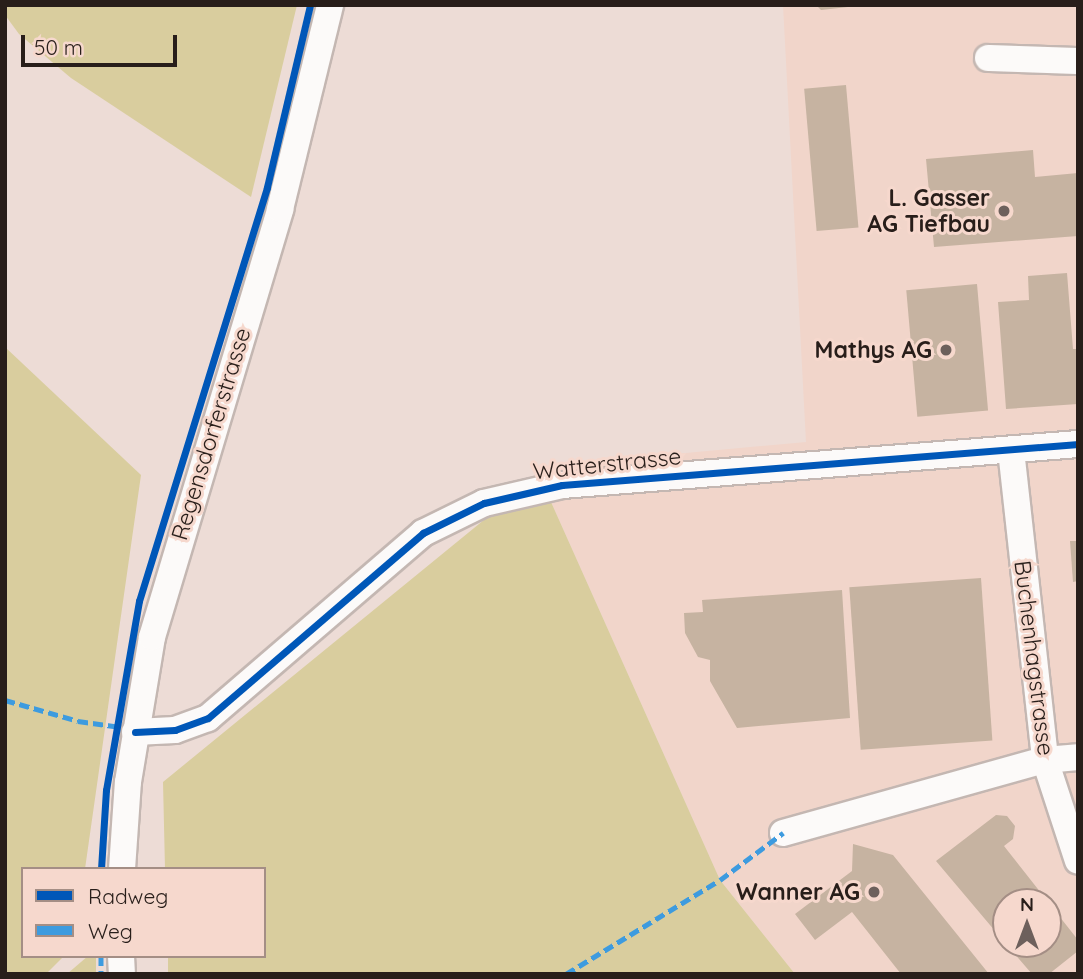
<!DOCTYPE html>
<html>
<head>
<meta charset="utf-8">
<style>
  body { margin:0 }
  #map { position:relative; width:1083px; height:979px; overflow:hidden; background:#eddcd6; font-family:Quicksand,sans-serif }
  div>[style] { position:absolute }
  .built>* { inset:0; background:#f1d5ca }
  .green>* { inset:0; background:#d9cd9e }
  .building>* { inset:0; background:#c6b3a1; transform-origin:0 0 }
  .roads { filter:drop-shadow(2px 0 #c4b7b2) drop-shadow(-2px 0 #c4b7b2) drop-shadow(0 2px #c4b7b2) drop-shadow(0 -2px #c4b7b2) }
  .minor>* { height:26px; margin:-13px; padding:0 13px; transform-origin:13px; border-radius:13px; background:#fcfaf9 }
  .quiet>* { height:5px; margin-top:-2.5px; transform-origin:0; background:repeating-linear-gradient(90deg,#3d9bdf 0 10px,transparent 0 15px) }
  .cycleway>* { height:7px; margin:-3.5px; padding:0 3.5px; transform-origin:3.5px; border-radius:3.5px; background:#0057b8 }
  .dots>* { width:19px; height:19px; translate:-50% -50%; box-sizing:border-box; border:4px solid #f6d8cd; border-radius:50% }
  span { translate:-50% -50%; white-space:nowrap; text-align:center; line-height:1.15; -webkit-text-stroke:6px #f6d8cd; paint-order:stroke }
  .poi-label { font-size:23px; color:#281e1a; font-weight:700 }
  .right { translate:-100% -50%; text-align:right }
  .street-label { font-size:23px; color:#281e1a }
  .frame { position:absolute; inset:0; border:7px solid #281e1a; pointer-events:none }
  .legend { position:absolute; left:21px; top:867px; width:245px; height:91px; box-sizing:border-box; background:#f6d8cd; border:2px solid #a48e85; margin:0; padding:9px 12px; list-style:none; font-size:21px; color:#281e1a }
  .legend li { display:flex; align-items:center; gap:14px; height:35px }
  .legend b { width:35px; border:2px solid #a48e85 }
  .north { position:absolute; left:992px; top:888px; width:70px; height:70px; box-sizing:border-box; background:#f6d8cd; border:2px solid #a48e85; border-radius:50%; rotate:0deg; font-size:19px; font-weight:700; line-height:28px; text-align:center; color:#281e1a }
  .north::after { content:''; display:block; margin:auto; width:24px; height:32px; background:#6d605c; clip-path:polygon(50% 0,100% 100%,50% 72%,0 100%) }
  .scale { position:absolute; left:21px; top:35px; width:156px; height:32px; box-sizing:border-box; border:4px solid #281e1a; border-top:0; padding-left:9px; font-size:21px; line-height:24px; white-space:nowrap; color:#281e1a; -webkit-text-stroke:5px #f6d8cd; paint-order:stroke }
</style>
</head>
<body>
<div id="map">
  <div class="built">
    <i style="clip-path:polygon(evenodd,783px 5px,1078px 5px,1078px 974px,795px 974px,720px 880px,551px 502px,545px 466px,806px 442px,783px 5px,1006px 902px,1048px 902px,1048px 944px,1006px 944px,1006px 902px)"></i>
  </div>
  <div class="green">
    <i style="clip-path:polygon(5px 5px,297px 5px,251px 197px,71px 78px,19px 34px,5px 15px)"></i>
    <i style="clip-path:polygon(5px 347px,141px 475px,85px 869px,23px 869px,23px 956px,64px 956px,46px 974px,5px 974px)"></i>
    <i style="clip-path:polygon(551px 502px,720px 880px,795px 974px,168px 974px,168px 956px,264px 956px,264px 869px,165px 869px,163px 782px,490px 515px)"></i>
    <i style="clip-path:polygon(88px 956px,96px 956px,96px 974px,67px 974px)"></i>
  </div>
  <div class="building">
    <i style="clip-path:polygon(816px 5px,848px 5px,848px 7px,821px 10px)"></i>
    <i style="left:846px;top:85px;width:143px;height:42px;rotate:85deg"></i>
    <i style="clip-path:polygon(1033px 150px,1035px 177px,1078px 173px,1078px 236px,934px 247px,926px 159px)"></i>
    <i style="clip-path:polygon(1067px 273px,1073px 349px,1078px 349px,1078px 404px,1006px 409px,998px 302px,1029px 300px,1028px 276px)"></i>
    <i style="left:977px;top:284px;width:127px;height:71px;rotate:85deg"></i>
    <i style="clip-path:polygon(1070px 541px,1078px 541px,1078px 581px,1073px 582px)"></i>
    <i style="left:981px;top:578px;width:163px;height:132px;rotate:86deg"></i>
    <i style="clip-path:polygon(842px 590px,850px 718px,737px 728px,710px 681px,710px 660px,698px 657px,685px 633px,684px 613px,703px 612px,702px 600px)"></i>
    <i style="clip-path:polygon(996px 815px,1007px 816px,1015px 826px,1013px 839px,1004px 846px,1078px 940px,1078px 951px,1049px 974px,1032px 974px,1006px 944px,1048px 944px,1048px 902px,1006px 902px,1006px 944px,936px 861px)"></i>
    <i style="clip-path:polygon(853px 844px,893px 855px,989px 974px,901px 974px,852px 912px,815px 940px,795px 914px,852px 871px)"></i>
  </div>
  <div class="roads">
    <div class="minor">
      <i style="left:988px;top:58px;width:90px;rotate:1.9deg"></i>
      <i style="left:1011px;top:450px;width:312px;rotate:83.7deg"></i>
      <i style="left:1045px;top:760px;width:106px;rotate:71.9deg"></i>
      <i style="left:135px;top:732px;width:40px;rotate:-2.9deg"></i>
      <i style="left:175px;top:730px;width:35px;rotate:-20deg"></i>
      <i style="left:208px;top:718px;width:284px;rotate:-40.7deg"></i>
      <i style="left:423px;top:533px;width:68px;rotate:-26.2deg"></i>
      <i style="left:484px;top:503px;width:80px;rotate:-13deg"></i>
      <i style="left:562px;top:485px;width:518px;rotate:-4.54deg"></i>
      <i style="left:783px;top:833px;width:272px;rotate:-15.6deg"></i>
      <i style="left:1045px;top:760px;width:33px;rotate:-5deg"></i>
      <i style="left:122px;top:869px;width:87px;rotate:-86.1deg"></i>
      <i style="left:128px;top:782px;width:147px;rotate:-80.6deg"></i>
      <i style="left:152px;top:637px;width:447px;rotate:-73.3deg"></i>
      <i style="left:280px;top:209px;width:210px;rotate:-76.2deg"></i>
      <i style="left:121px;top:956px;width:18px;rotate:87deg"></i>
    </div>
  </div>
  <div class="quiet">
    <i style="left:5px;top:700px;width:76px;rotate:16deg"></i>
    <i style="left:78px;top:721px;width:43px;rotate:7.9deg"></i>
    <i style="left:101px;top:956px;width:18px;rotate:90deg"></i>
    <i style="left:566px;top:974px;width:180px;rotate:-31.4deg"></i>
    <i style="left:720px;top:880px;width:79px;rotate:-36.7deg"></i>
  </div>
  <div class="cycleway">
    <i style="left:135px;top:732px;width:40px;rotate:-2.9deg"></i>
    <i style="left:175px;top:730px;width:35px;rotate:-20deg"></i>
    <i style="left:208px;top:718px;width:284px;rotate:-40.7deg"></i>
    <i style="left:423px;top:533px;width:68px;rotate:-26.2deg"></i>
    <i style="left:484px;top:503px;width:80px;rotate:-13deg"></i>
    <i style="left:562px;top:485px;width:518px;rotate:-4.54deg"></i>
    <i style="left:101px;top:869px;width:79px;rotate:-86.4deg"></i>
    <i style="left:106px;top:790px;width:192px;rotate:-80.1deg"></i>
    <i style="left:139px;top:601px;width:433px;rotate:-72.8deg"></i>
    <i style="left:267px;top:187px;width:187px;rotate:-76.7deg"></i>
  </div>
  <div class="dots">
    <i style="left:1004px;top:211px;background:#6d605c"></i>
    <i style="left:946px;top:350px;background:#6d605c"></i>
    <i style="left:874px;top:892px;background:#6d605c"></i>
  </div>
  <div class="poi-label">
    <span class="right" style="left:990px;top:211px">L. Gasser<br>AG Tiefbau</span>
    <span class="right" style="left:932px;top:350px">Mathys AG</span>
    <span class="right" style="left:860px;top:892px">Wanner AG</span>
  </div>
  <div class="street-label">
    <span style="left:211px;top:434px;rotate:-73deg">Regensdorferstrasse</span>
    <span style="left:607px;top:464px;rotate:-6deg">Watterstrasse</span>
    <span style="left:1034px;top:658px;rotate:83deg">Buchenhagstrasse</span>
  </div>
  <div class="frame"></div>
  <ul class="legend">
  <li><b style="height:9px;background:#0057b8"></b>Radweg</li>
  <li><b style="height:9px;background:#3d9bdf"></b>Weg</li>
  </ul>
  <div class="north">N</div>
  <div class="scale">50 m</div>
</div>
</body>
</html>
